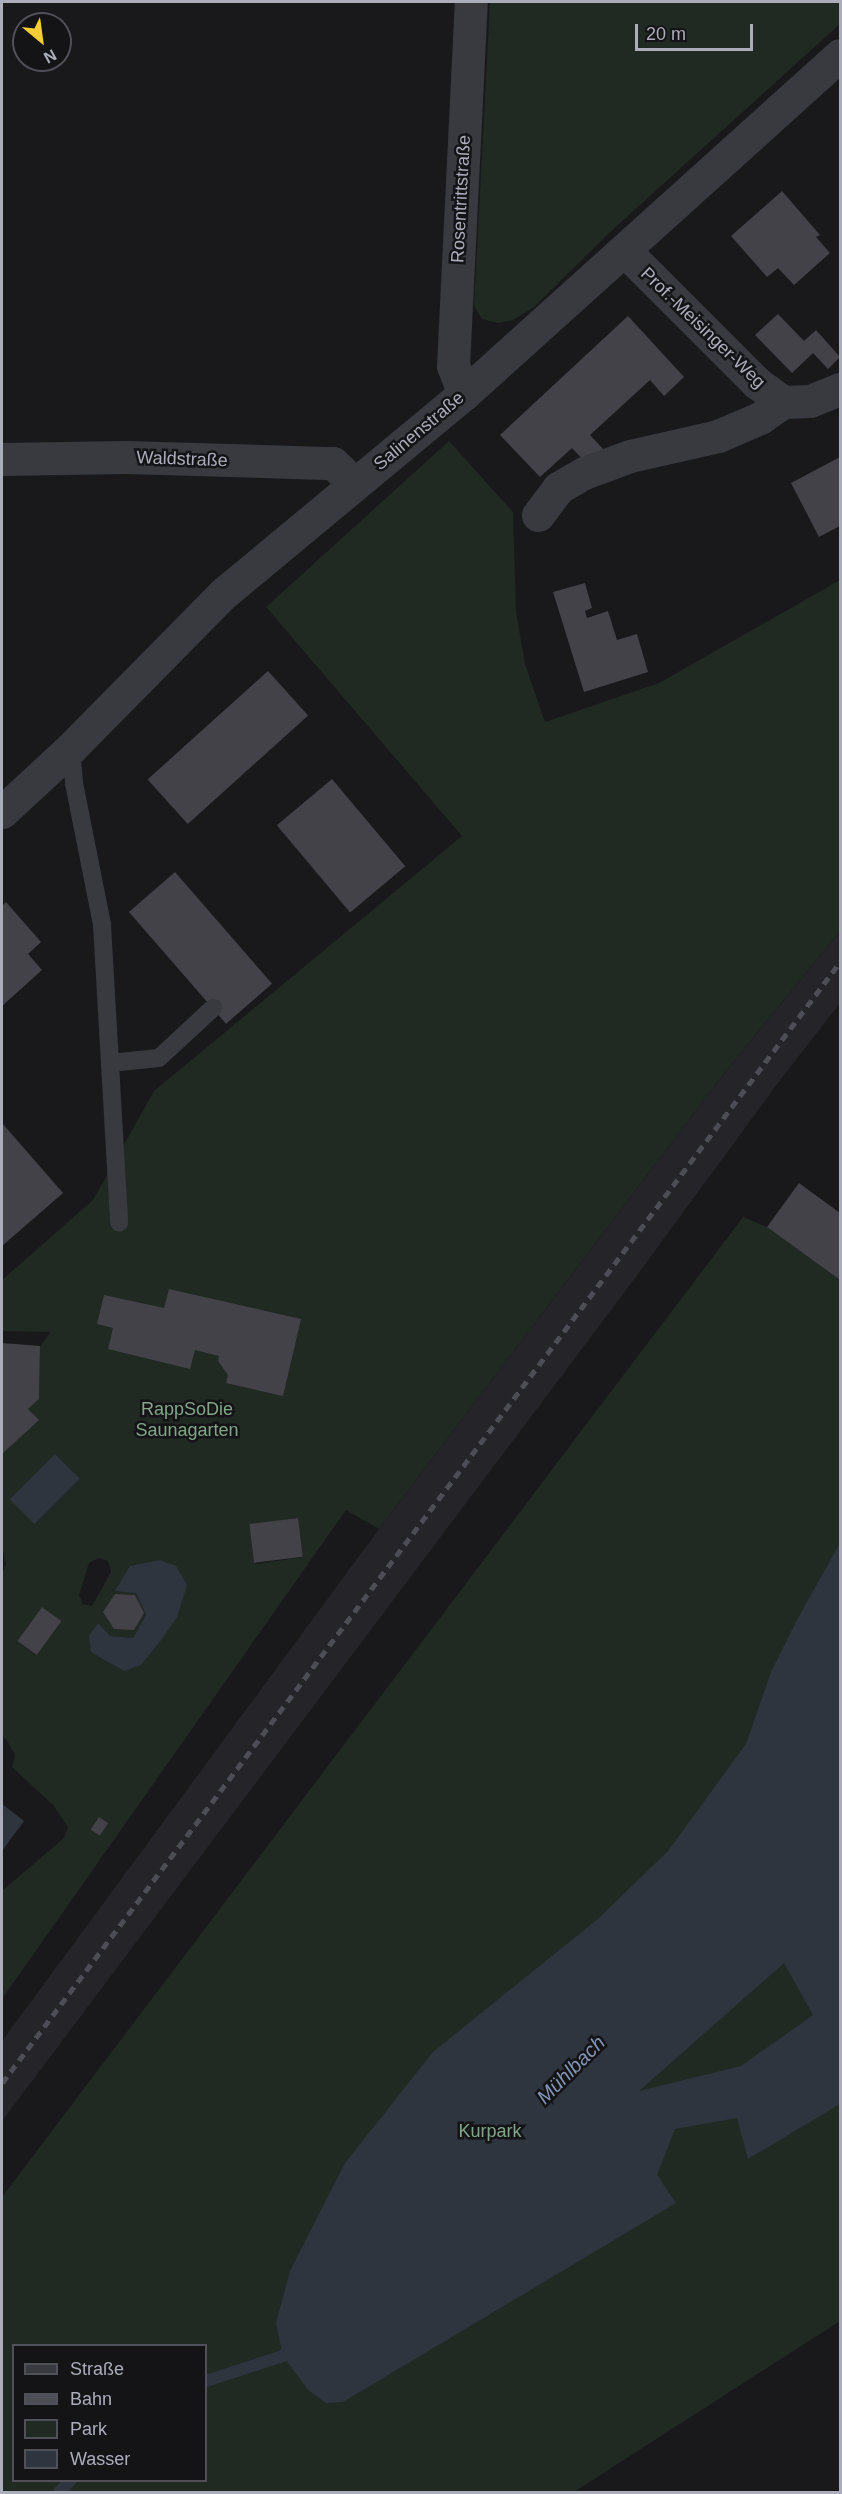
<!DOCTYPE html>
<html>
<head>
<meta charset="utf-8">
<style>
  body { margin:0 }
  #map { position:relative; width:842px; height:2494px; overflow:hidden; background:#19181b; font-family:Helvetica,sans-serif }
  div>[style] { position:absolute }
  .built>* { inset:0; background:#252428 }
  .green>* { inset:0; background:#202922 }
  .water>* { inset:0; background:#2e353f; transform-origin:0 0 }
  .stream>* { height:12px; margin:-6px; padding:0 6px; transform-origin:6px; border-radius:6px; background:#2e353f }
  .building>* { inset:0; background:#434248; transform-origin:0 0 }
  .service>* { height:18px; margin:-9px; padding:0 9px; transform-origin:9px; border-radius:9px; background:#393a40 }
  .minor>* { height:33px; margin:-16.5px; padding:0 16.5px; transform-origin:16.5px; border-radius:16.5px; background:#393a40 }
  .rail>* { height:4.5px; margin-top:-2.25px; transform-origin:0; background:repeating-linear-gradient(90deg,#4c4d55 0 8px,transparent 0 14px) }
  span { translate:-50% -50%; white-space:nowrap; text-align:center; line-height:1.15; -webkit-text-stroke:5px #141316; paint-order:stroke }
  .street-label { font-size:18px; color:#abadbb }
  .park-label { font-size:18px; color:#81a688 }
  .water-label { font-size:20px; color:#8196b6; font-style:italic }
  .frame { position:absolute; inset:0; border:3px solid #abadbb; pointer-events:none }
  .legend { position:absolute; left:12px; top:2344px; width:195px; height:138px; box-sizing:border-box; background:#141316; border:2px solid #505158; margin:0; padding:8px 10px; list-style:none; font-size:18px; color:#abadbb }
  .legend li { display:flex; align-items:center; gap:12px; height:30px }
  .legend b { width:30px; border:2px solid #505158 }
  .north { position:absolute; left:12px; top:12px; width:60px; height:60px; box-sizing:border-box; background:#141316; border:2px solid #505158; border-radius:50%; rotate:151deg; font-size:16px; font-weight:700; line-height:24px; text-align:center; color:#abadbb }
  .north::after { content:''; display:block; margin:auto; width:21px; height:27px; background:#f5ce36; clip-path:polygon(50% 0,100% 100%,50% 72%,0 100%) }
  .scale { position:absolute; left:635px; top:24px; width:118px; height:27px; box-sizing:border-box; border:3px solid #abadbb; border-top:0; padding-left:8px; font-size:18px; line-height:21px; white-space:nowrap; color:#abadbb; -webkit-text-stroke:4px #141316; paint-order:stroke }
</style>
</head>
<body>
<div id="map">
  <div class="built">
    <i style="clip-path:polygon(840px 931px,840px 1003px,778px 1083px,635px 1278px,2px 2121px,2px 2041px,379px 1529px,723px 1075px)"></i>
  </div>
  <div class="green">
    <i style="clip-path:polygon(490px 2px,840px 2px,840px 24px,609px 233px,533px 308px,513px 320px,498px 323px,482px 319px,474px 306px)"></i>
    <i style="clip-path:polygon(evenodd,449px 441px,513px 512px,516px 611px,525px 664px,545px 722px,659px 683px,840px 580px,840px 931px,723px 1075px,379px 1529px,346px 1510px,2px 1999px,2px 1891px,64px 1838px,68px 1827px,53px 1805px,12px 1767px,15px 1755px,6px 1739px,2px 1738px,2px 1575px,6px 1564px,2px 1547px,2px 1454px,38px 1420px,28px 1409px,39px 1399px,40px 1346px,51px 1332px,2px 1331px,2px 1280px,93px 1200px,154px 1091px,462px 836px,266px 607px,449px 441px,297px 1518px,303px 1557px,256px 1564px,250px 1525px,297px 1518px,449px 441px,99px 1558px,108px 1561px,111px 1572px,92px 1606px,83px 1604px,79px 1595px,89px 1563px,99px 1558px,449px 441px,136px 1593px,177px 1616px,141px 1665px,89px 1635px,98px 1624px,110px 1636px,133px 1638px,146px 1615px,136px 1593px,449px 441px,42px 1607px,61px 1621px,36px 1655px,17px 1641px,42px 1607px)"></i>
    <i style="clip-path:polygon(evenodd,743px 1217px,767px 1227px,840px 1280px,840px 2321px,574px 2492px,2px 2492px,2px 2197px,743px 1217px,14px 2346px,206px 2346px,206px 2480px,14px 2480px,14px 2346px)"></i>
  </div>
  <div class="water">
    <i style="left:55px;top:1454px;width:35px;height:64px;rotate:45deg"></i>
    <i style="clip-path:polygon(evenodd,840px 1543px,840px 2104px,748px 2159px,737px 2118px,675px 2129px,657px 2175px,676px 2203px,343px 2402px,326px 2403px,308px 2390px,283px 2356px,276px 2323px,290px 2271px,345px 2163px,433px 2052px,599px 1918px,668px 1851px,746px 1744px,771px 1672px,798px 1618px,840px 1543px,784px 1963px,813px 2015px,741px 2066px,639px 2091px,784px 1963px)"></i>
    <i style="clip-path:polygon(160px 1560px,176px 1566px,187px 1585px,177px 1617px,162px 1639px,141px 1665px,124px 1671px,91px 1652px,89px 1635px,98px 1623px,110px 1636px,133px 1638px,146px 1615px,136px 1593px,115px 1591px,130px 1566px)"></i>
    <i style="clip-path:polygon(2px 1804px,24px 1821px,2px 1851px)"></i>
  </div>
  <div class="stream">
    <i style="left:206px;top:2381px;width:81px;rotate:-18deg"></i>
    <i style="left:283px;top:2356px;width:16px;rotate:-47deg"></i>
    <i style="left:59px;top:2492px;width:17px;rotate:-45deg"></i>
  </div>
  <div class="building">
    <i style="clip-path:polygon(782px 191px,820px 235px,816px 237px,830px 253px,794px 285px,778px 268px,767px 277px,731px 236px)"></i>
    <i style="clip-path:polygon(778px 314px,804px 341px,816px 330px,840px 357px,828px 369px,813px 353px,792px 373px,755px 335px)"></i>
    <i style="clip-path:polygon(628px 316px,684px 377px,664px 396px,650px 380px,590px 435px,605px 451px,589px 466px,572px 448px,540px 477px,500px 435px)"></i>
    <i style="clip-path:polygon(840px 457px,840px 526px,819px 537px,791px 483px)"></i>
    <i style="clip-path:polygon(585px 583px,592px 608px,585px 611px,587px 618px,608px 611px,617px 640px,637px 634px,648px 672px,584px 692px,553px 592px)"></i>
    <i style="left:268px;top:671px;width:60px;height:162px;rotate:48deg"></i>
    <i style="left:332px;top:779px;width:114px;height:72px;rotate:50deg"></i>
    <i style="left:175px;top:872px;width:148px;height:61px;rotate:49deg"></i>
    <i style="clip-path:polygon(6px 902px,41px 942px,28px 954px,42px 970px,2px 1006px,2px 906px)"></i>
    <i style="clip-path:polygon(2px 1123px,63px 1193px,2px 1246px)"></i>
    <i style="clip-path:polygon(799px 1183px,840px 1213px,840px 1280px,767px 1227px)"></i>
    <i style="clip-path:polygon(169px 1289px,301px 1319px,283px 1396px,226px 1383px,228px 1375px,218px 1361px,219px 1356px,195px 1350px,190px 1369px,108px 1349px,113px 1328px,97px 1324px,104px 1295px,164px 1308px)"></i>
    <i style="clip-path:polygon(2px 1343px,40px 1346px,39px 1399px,28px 1409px,39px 1420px,2px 1454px)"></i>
    <i style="left:298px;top:1518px;width:39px;height:49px;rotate:83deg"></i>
    <i style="clip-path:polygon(115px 1594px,135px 1595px,144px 1613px,134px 1630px,114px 1629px,103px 1612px)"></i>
    <i style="left:42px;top:1607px;width:24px;height:42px;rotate:36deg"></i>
    <i style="left:99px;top:1817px;width:11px;height:15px;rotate:34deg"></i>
  </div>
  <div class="service">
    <i style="left:71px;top:748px;width:35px;rotate:85deg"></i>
    <i style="left:74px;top:783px;width:145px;rotate:78.8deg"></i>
    <i style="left:102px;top:925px;width:298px;rotate:86.7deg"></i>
    <i style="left:110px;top:1063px;width:49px;rotate:-5.8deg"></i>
    <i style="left:159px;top:1058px;width:74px;rotate:-42.8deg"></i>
  </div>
  <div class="minor">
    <i style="left:625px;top:251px;width:187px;rotate:45deg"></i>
    <i style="left:757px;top:383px;width:32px;rotate:36deg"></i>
    <i style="left:464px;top:394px;width:30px;rotate:-111deg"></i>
    <i style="left:453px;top:366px;width:364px;rotate:-87.2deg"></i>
    <i style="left:2px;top:459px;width:124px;rotate:-0.9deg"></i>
    <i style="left:126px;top:457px;width:207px;rotate:1.7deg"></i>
    <i style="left:333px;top:463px;width:30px;rotate:44deg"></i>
    <i style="left:538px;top:515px;width:34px;rotate:-53deg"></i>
    <i style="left:558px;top:488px;width:30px;rotate:-30deg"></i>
    <i style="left:584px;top:473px;width:49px;rotate:-20.3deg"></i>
    <i style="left:630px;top:456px;width:90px;rotate:-12.8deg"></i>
    <i style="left:718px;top:436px;width:46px;rotate:-23.2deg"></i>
    <i style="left:760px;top:418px;width:28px;rotate:-35deg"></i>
    <i style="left:783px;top:402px;width:27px;rotate:-2deg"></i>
    <i style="left:810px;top:401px;width:32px;rotate:-22deg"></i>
    <i style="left:2px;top:812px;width:94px;rotate:-42.8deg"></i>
    <i style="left:71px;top:748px;width:218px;rotate:-45.4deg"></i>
    <i style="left:224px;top:593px;width:312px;rotate:-39.7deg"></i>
    <i style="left:464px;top:394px;width:506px;rotate:-42.04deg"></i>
  </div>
  <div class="rail">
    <i style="left:2px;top:2083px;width:1400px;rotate:-53.22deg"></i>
  </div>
  <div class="street-label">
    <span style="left:461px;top:199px;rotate:-87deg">Rosentrittstraße</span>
    <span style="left:703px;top:328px;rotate:44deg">Prof.-Meisinger-Weg</span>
    <span style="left:419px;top:431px;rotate:-40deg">Salinenstraße</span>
    <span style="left:182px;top:459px;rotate:2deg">Waldstraße</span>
  </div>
  <div class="park-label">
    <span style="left:187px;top:1420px">RappSoDie<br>Saunagarten</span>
    <span style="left:490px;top:2131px">Kurpark</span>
  </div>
  <div class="water-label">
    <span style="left:571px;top:2070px;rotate:-45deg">Mühlbach</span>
  </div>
  <div class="frame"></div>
  <ul class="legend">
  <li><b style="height:8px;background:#393a40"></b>Straße</li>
  <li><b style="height:8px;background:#4c4d55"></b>Bahn</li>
  <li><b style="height:16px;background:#202922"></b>Park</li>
  <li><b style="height:16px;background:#2e353f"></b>Wasser</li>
  </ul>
  <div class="north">N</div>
  <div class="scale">20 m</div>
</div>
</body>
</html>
